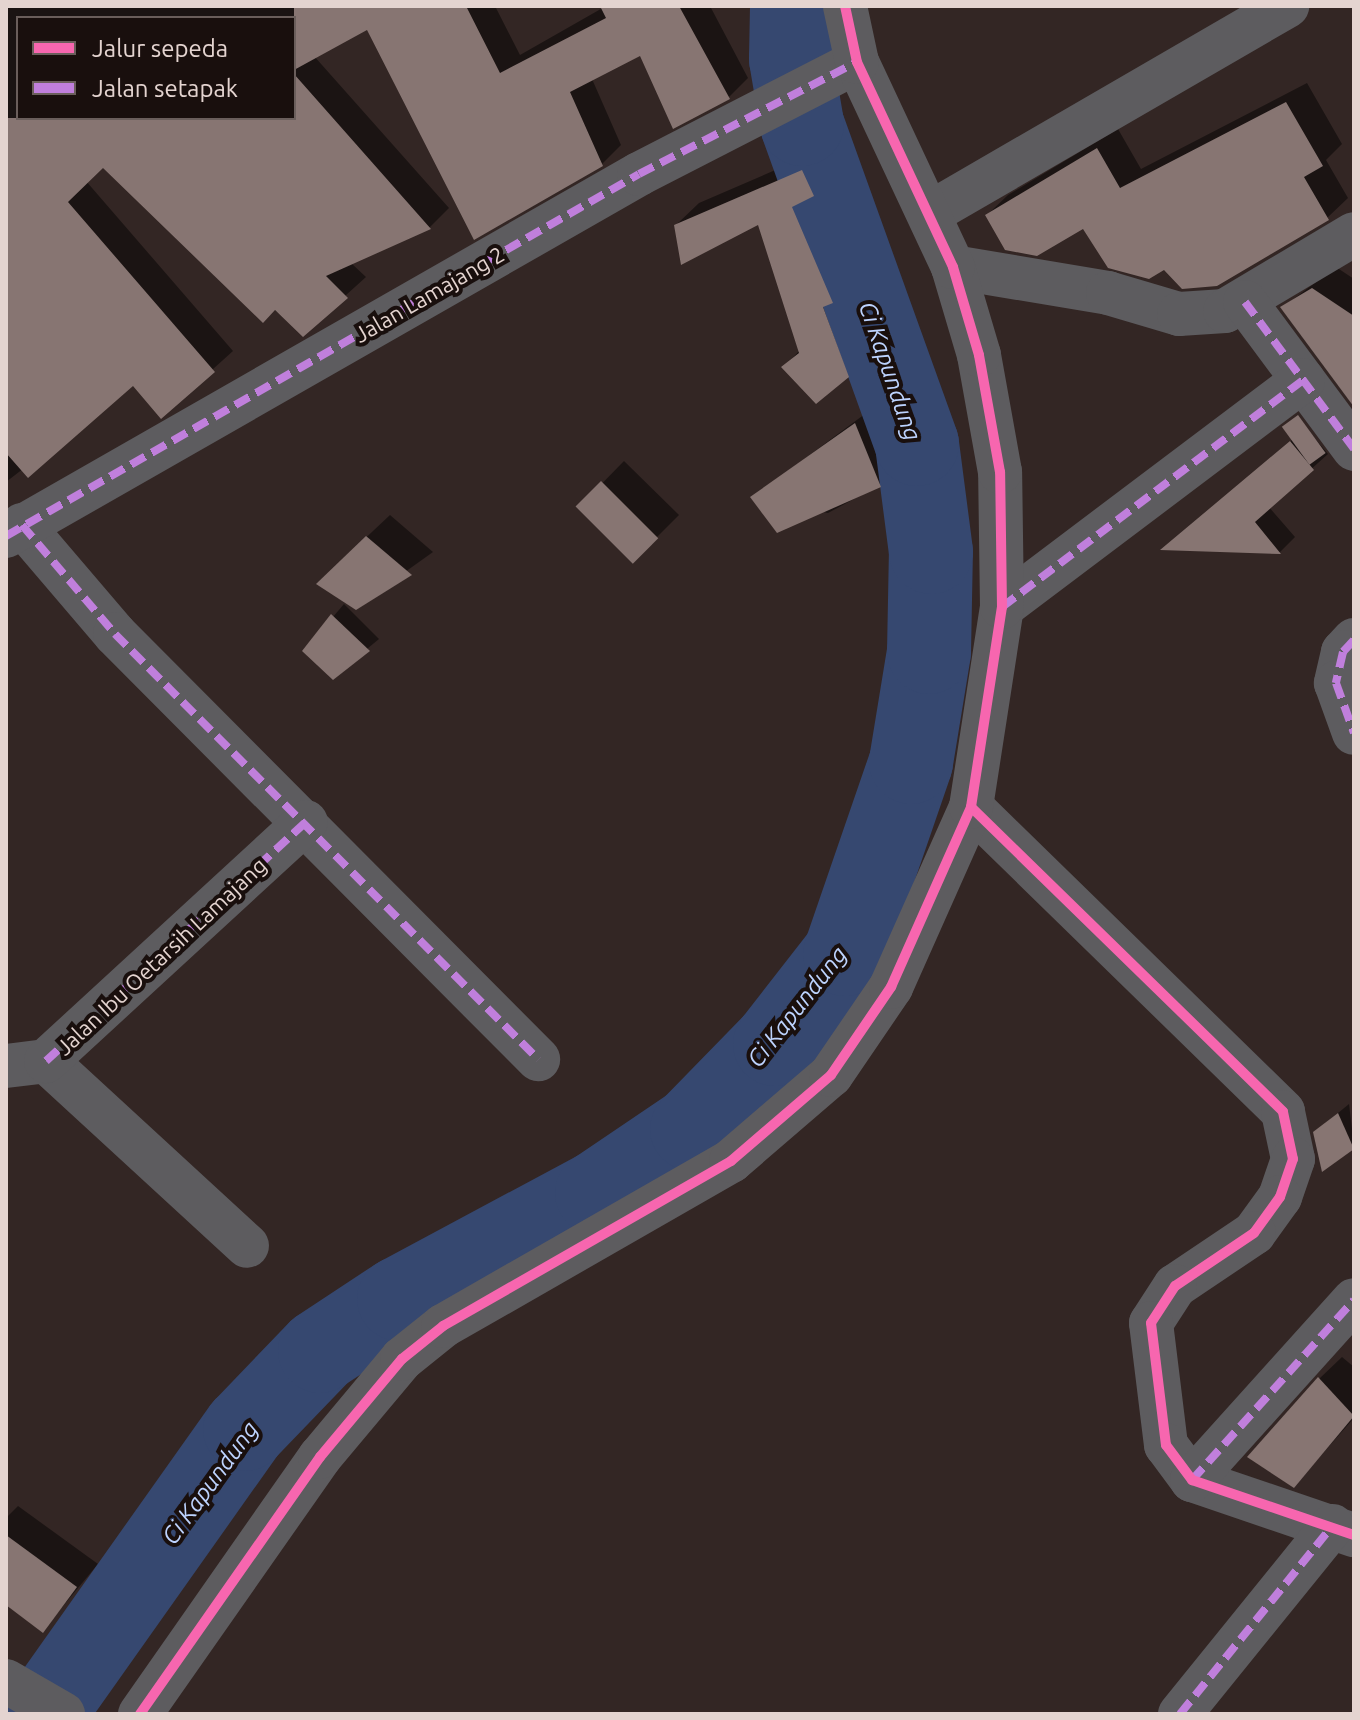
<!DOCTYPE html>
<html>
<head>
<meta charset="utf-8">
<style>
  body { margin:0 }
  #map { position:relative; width:1360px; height:1720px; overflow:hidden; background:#332624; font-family:Ubuntu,sans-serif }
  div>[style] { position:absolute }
  .shadow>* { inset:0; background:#0007 }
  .river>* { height:84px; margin:-42px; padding:0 42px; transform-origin:42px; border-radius:42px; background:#364870 }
  .building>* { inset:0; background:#877572; transform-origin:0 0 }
  .minor>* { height:44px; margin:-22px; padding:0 22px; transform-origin:22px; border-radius:22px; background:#5d5c5f }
  .quiet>* { height:8px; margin-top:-4px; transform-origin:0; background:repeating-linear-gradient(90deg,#c07fdc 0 16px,transparent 0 24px) }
  .cycleway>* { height:10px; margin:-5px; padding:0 5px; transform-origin:5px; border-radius:5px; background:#f766af }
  span { translate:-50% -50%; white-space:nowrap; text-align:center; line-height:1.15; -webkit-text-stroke:8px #190f0d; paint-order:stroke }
  .street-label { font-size:22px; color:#e4d4d0 }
  .water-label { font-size:24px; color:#bdd3fe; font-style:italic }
  .frame { position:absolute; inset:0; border:8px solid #e4d4d0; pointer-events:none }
  .legend { position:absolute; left:16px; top:16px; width:280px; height:104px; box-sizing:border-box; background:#190f0d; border:2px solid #6a5e5b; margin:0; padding:10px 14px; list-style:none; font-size:24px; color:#e4d4d0 }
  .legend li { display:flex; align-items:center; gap:16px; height:40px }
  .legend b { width:40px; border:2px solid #6a5e5b }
</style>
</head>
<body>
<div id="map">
  <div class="shadow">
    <i style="clip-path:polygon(evenodd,6px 6px,495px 6px,520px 55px,606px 6px,710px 6px,748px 78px,729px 97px,641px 53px,592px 79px,621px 145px,602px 164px,368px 27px,314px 56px,449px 208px,430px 227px,351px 263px,366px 277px,303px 334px,103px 165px,86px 181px,233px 351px,161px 416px,133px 384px,6px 482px,6px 6px,18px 18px,294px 18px,294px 118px,18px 118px,18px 18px)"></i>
    <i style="clip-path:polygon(1307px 83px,1342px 144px,1326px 160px,1348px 198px,1327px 218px,1165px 267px,1084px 227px,987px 215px,1008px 195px,1118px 129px,1141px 169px)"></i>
    <i style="clip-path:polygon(824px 149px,835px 172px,816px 191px,854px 279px,846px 287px,870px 353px,848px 375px,784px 367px,800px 350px,759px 222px,676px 225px,699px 203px)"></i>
    <i style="clip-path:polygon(1336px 267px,1354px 279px,1354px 392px,1283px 307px)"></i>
    <i style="clip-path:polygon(873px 408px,898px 468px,880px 485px,828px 513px,753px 497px)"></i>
    <i style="clip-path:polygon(1306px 428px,1328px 454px,1269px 507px,1295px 537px,1280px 552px,1165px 548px)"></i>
    <i style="clip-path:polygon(624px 461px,679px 515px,657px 537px,579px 507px)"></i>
    <i style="clip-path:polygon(390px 515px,433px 552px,356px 607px,340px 562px)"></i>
    <i style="clip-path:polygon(344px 604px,379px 639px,333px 677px,304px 651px)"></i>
    <i style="clip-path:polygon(1349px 1104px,1354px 1146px,1324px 1169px,1315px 1132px)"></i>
    <i style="clip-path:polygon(1342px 1357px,1354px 1367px,1354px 1418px,1294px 1486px,1319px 1379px)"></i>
    <i style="clip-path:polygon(18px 1506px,98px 1564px,43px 1630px,6px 1603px,6px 1518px)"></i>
  </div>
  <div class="river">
    <i style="left:43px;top:1714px;width:349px;rotate:-54.7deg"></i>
    <i style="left:245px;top:1429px;width:108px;rotate:-46.1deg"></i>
    <i style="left:320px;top:1351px;width:95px;rotate:-33.4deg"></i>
    <i style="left:399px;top:1299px;width:225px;rotate:-28.2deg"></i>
    <i style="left:597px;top:1193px;width:115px;rotate:-34deg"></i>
    <i style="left:692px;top:1129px;width:119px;rotate:-45.7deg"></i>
    <i style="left:775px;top:1044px;width:114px;rotate:-52.1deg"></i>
    <i style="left:845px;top:954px;width:203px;rotate:-71deg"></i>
    <i style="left:911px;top:762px;width:111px;rotate:-80.7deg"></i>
    <i style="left:929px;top:652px;width:100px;rotate:-88.9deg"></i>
    <i style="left:931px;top:552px;width:109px;rotate:-97.4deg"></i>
    <i style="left:917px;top:444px;width:340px;rotate:-109.8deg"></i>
    <i style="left:802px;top:124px;width:66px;rotate:-99.6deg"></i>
    <i style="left:791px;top:59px;width:53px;rotate:-88.9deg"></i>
  </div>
  <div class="building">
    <i style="clip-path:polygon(294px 6px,466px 6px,500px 73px,606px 18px,600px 6px,679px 6px,730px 99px,673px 129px,640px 56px,570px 92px,603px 166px,474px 240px,367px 30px,294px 70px)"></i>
    <i style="clip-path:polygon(294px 74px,431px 229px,326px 276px,348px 298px,303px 337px,275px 310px,263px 323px,103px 168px,68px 202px,215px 372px,161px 419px,133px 386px,28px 478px,6px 453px,6px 118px,294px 118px)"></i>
    <i style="clip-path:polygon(1286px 102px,1323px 166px,1304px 177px,1329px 220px,1217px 286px,1182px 289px,1164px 270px,1149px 279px,1108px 268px,1083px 229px,1037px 256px,1005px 250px,985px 215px,1097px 148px,1120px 188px)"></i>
    <i style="clip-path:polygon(802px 170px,814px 196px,792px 207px,833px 303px,823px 307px,849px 377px,816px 404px,781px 367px,799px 353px,758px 225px,681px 265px,674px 225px)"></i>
    <i style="clip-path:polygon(1312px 288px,1354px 316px,1354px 407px,1280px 307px)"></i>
    <i style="left:1298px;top:415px;width:47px;height:20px;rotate:54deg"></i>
    <i style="clip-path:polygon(855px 423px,881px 487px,777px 533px,750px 497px)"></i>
    <i style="clip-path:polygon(1290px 441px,1314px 470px,1255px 522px,1281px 554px,1160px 550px)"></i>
    <i style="left:601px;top:481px;width:81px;height:36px;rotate:45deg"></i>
    <i style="clip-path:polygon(366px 536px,412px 575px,356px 610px,316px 584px)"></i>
    <i style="clip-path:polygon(331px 614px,370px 651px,333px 680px,302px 651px)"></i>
    <i style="clip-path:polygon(1338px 1113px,1354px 1149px,1322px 1172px,1313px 1132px)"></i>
    <i style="clip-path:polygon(1318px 1377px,1354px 1416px,1294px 1488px,1247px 1457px)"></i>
    <i style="clip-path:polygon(6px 1535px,77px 1587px,43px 1633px,6px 1605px)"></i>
  </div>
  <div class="minor">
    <i style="left:930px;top:213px;width:413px;rotate:-30.1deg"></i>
    <i style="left:953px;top:267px;width:157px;rotate:9.5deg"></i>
    <i style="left:1108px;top:293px;width:74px;rotate:16.5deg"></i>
    <i style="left:1179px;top:314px;width:46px;rotate:-3.7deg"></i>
    <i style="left:1225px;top:311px;width:150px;rotate:-30.8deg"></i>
    <i style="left:1245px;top:302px;width:183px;rotate:53.4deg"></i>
    <i style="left:22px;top:525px;width:143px;rotate:49.5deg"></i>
    <i style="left:115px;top:634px;width:600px;rotate:45.14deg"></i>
    <i style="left:6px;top:536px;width:729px;rotate:-29.76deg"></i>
    <i style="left:639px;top:174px;width:245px;rotate:-27.2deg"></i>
    <i style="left:1002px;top:607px;width:377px;rotate:-37deg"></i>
    <i style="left:1354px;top:640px;width:16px;rotate:133deg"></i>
    <i style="left:1343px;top:652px;width:32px;rotate:103deg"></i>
    <i style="left:1336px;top:683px;width:53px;rotate:70.2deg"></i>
    <i style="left:971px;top:807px;width:436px;rotate:44.3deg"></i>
    <i style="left:1283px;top:1112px;width:48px;rotate:78deg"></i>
    <i style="left:1293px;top:1159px;width:40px;rotate:108.9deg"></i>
    <i style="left:1280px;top:1197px;width:44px;rotate:125.8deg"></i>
    <i style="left:1254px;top:1233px;width:95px;rotate:146.1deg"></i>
    <i style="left:1175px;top:1286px;width:44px;rotate:123deg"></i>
    <i style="left:1151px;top:1323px;width:123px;rotate:83deg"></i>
    <i style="left:1166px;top:1445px;width:44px;rotate:53.4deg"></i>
    <i style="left:1192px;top:1480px;width:171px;rotate:18.8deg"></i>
    <i style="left:46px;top:1061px;width:273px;rotate:42.6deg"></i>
    <i style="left:6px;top:1066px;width:40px;rotate:-7.1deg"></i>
    <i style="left:46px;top:1061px;width:353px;rotate:-42.6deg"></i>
    <i style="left:1192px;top:1480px;width:242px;rotate:-48deg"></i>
    <i style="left:6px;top:1681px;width:66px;rotate:30.1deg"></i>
    <i style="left:140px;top:1714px;width:314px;rotate:-55deg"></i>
    <i style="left:320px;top:1457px;width:128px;rotate:-50.1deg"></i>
    <i style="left:402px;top:1359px;width:53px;rotate:-38.8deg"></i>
    <i style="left:443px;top:1326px;width:332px;rotate:-29.8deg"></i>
    <i style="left:731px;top:1161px;width:132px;rotate:-40.7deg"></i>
    <i style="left:831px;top:1075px;width:107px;rotate:-55.7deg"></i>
    <i style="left:891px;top:987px;width:197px;rotate:-66deg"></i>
    <i style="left:971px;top:807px;width:202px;rotate:-81.2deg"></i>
    <i style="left:1002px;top:607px;width:135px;rotate:-90.8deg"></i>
    <i style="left:1000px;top:472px;width:119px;rotate:-100.2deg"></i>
    <i style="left:979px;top:355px;width:92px;rotate:-106.5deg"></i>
    <i style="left:953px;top:267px;width:226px;rotate:-115.1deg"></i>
    <i style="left:857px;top:62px;width:57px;rotate:-102.1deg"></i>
    <i style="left:1180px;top:1714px;width:242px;rotate:-51deg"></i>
  </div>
  <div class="quiet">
    <i style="left:1245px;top:302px;width:183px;rotate:53.4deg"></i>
    <i style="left:22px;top:525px;width:143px;rotate:49.5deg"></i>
    <i style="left:115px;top:634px;width:600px;rotate:45.14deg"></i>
    <i style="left:6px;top:536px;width:729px;rotate:-29.76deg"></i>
    <i style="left:639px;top:174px;width:245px;rotate:-27.2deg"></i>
    <i style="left:1002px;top:607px;width:377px;rotate:-37deg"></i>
    <i style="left:1354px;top:640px;width:16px;rotate:133deg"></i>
    <i style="left:1343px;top:652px;width:32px;rotate:103deg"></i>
    <i style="left:1336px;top:683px;width:53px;rotate:70.2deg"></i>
    <i style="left:46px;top:1061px;width:353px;rotate:-42.6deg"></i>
    <i style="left:1192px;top:1480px;width:242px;rotate:-48deg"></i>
    <i style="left:1180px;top:1714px;width:242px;rotate:-51deg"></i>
  </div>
  <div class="cycleway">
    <i style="left:971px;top:807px;width:436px;rotate:44.3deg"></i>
    <i style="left:1283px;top:1112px;width:48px;rotate:78deg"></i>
    <i style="left:1293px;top:1159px;width:40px;rotate:108.9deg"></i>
    <i style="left:1280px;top:1197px;width:44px;rotate:125.8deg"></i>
    <i style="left:1254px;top:1233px;width:95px;rotate:146.1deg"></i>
    <i style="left:1175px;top:1286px;width:44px;rotate:123deg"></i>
    <i style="left:1151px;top:1323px;width:123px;rotate:83deg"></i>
    <i style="left:1166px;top:1445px;width:44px;rotate:53.4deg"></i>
    <i style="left:1192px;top:1480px;width:171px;rotate:18.8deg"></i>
    <i style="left:140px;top:1714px;width:314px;rotate:-55deg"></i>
    <i style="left:320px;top:1457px;width:128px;rotate:-50.1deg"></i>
    <i style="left:402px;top:1359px;width:53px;rotate:-38.8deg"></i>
    <i style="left:443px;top:1326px;width:332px;rotate:-29.8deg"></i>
    <i style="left:731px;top:1161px;width:132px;rotate:-40.7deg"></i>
    <i style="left:831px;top:1075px;width:107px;rotate:-55.7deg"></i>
    <i style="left:891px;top:987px;width:197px;rotate:-66deg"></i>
    <i style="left:971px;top:807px;width:202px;rotate:-81.2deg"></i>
    <i style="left:1002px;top:607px;width:135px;rotate:-90.8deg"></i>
    <i style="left:1000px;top:472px;width:119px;rotate:-100.2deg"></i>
    <i style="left:979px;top:355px;width:92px;rotate:-106.5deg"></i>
    <i style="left:953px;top:267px;width:226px;rotate:-115.1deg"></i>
    <i style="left:857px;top:62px;width:57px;rotate:-102.1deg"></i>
  </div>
  <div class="street-label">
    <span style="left:429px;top:294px;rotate:-30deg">Jalan Lamajang 2</span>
    <span style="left:161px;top:956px;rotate:-43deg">Jalan Ibu Oetarsih Lamajang</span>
  </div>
  <div class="water-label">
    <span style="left:890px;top:371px;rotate:71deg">Ci Kapundung</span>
    <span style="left:797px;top:1007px;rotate:-52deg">Ci Kapundung</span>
    <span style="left:210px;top:1483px;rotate:-54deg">Ci Kapundung</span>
  </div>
  <div class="frame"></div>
  <ul class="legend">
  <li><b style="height:10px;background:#f766af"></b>Jalur sepeda</li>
  <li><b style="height:10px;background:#c07fdc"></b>Jalan setapak</li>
  </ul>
</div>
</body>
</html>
